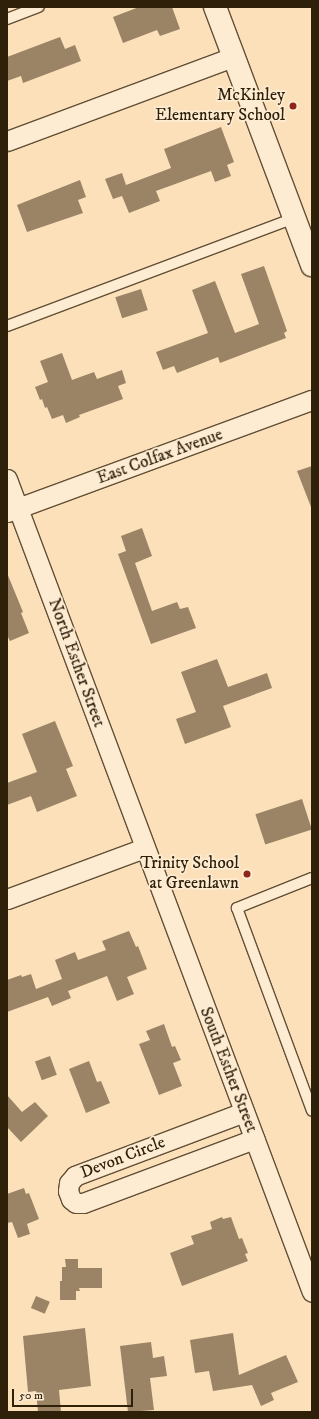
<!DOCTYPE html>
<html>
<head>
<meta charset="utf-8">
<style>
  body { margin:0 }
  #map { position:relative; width:319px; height:1419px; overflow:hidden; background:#fce0b9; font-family:"IM FELL DW Pica",serif }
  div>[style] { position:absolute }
  .building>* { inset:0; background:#9a8465; transform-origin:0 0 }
  .roads { filter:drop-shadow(1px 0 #625036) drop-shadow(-1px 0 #625036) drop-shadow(0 1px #625036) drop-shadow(0 -1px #625036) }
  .service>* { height:10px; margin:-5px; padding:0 5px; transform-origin:5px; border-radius:5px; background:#fdebd2 }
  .minor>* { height:19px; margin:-9.5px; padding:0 9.5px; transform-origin:9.5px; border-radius:9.5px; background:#fdebd2 }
  .tertiary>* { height:22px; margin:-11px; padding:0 11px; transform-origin:11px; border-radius:11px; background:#fdebd2 }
  .dots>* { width:11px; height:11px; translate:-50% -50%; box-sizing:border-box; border:2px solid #fdebd2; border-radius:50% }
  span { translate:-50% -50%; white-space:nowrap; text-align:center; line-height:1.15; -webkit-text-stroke:3.5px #fdebd2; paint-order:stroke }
  .poi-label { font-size:17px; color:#2f200a }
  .right { translate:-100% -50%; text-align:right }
  .street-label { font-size:17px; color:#2f200a }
  .frame { position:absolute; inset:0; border:8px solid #2f200a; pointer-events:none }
  .scale { position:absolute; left:12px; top:1389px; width:121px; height:18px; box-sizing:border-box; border:2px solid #2f200a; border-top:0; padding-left:5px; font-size:12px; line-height:14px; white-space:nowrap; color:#2f200a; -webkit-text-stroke:3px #fdebd2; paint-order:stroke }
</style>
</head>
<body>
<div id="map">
  <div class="building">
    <i style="clip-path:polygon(139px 7px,172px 7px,180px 29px,160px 36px,157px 30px,123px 43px,113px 17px)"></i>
    <i style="clip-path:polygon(60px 37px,65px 49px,75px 45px,81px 61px,23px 83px,21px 76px,7px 81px,7px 57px)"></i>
    <i style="clip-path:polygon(221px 127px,234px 162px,227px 165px,231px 176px,215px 182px,211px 171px,156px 191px,160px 201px,129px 213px,122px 196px,113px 199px,105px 179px,122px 173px,126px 185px,171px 168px,164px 149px)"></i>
    <i style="clip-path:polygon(80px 180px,86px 197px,78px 200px,83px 213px,27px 232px,17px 205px)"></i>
    <i style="clip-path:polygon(264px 266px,287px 331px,284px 333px,286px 338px,220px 363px,218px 357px,177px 373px,174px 366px,163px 370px,156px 352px,208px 333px,192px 290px,215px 281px,235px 333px,259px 324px,241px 274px)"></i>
    <i style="left:141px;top:289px;width:22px;height:27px;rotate:72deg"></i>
    <i style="clip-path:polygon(62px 353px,72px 380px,94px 372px,97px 379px,122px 370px,126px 383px,118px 386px,123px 399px,79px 415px,80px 417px,66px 423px,63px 415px,52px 419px,47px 407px,45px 408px,42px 399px,40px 400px,35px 387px,48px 382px,40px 361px)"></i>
    <i style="clip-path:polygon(312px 466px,312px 507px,311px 507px,297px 471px)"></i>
    <i style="clip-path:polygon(142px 528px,152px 556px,135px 563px,152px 611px,177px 602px,180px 609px,188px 607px,196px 628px,151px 644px,118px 554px,126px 551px,121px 536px)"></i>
    <i style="clip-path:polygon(7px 573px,23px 612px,21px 613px,29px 633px,10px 641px,7px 635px)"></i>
    <i style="clip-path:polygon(217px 659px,228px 687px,267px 673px,272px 688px,223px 706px,231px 727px,185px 744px,176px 719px,196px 712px,181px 672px)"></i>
    <i style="clip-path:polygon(55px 721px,73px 766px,66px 769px,77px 796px,37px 812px,31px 796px,7px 805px,7px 783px,37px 772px,22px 734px)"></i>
    <i style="left:302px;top:799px;width:32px;height:49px;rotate:72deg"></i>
    <i style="clip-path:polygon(129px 931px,136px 947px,138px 946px,147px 969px,127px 977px,134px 994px,117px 1001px,107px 976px,68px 991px,71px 998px,52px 1006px,48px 997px,7px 1012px,7px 980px,21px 975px,22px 977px,31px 974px,36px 989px,62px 979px,55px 960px,75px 952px,78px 960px,106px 950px,102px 941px)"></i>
    <i style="clip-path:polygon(164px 1024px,172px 1047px,175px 1046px,181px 1060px,173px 1063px,182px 1086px,159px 1095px,139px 1044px,150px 1040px,146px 1031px)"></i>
    <i style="left:50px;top:1056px;width:20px;height:16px;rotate:70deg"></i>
    <i style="clip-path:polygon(89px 1061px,97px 1082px,101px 1081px,110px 1103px,86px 1113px,69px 1069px)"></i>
    <i style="clip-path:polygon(7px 1095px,22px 1112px,35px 1102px,48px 1116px,21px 1142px,7px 1127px)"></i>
    <i style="clip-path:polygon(24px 1188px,26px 1194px,29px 1193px,39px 1219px,27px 1224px,30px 1234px,18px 1238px,12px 1222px,7px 1223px,7px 1194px)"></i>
    <i style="clip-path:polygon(222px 1217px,223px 1219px,231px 1217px,239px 1239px,242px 1238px,248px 1253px,245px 1254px,248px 1261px,182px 1286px,170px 1253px,194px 1244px,191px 1236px,212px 1229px,210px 1222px)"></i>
    <i style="clip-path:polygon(65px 1259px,78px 1259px,78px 1268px,102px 1268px,102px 1288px,79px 1288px,80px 1291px,76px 1291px,76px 1300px,60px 1300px,60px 1281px,62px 1281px,62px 1267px,66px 1267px)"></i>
    <i style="left:36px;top:1296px;width:15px;height:13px;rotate:23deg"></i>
    <i style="clip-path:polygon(85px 1328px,91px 1386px,59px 1390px,61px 1412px,38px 1412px,36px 1391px,28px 1392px,23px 1336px)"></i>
    <i style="clip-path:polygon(233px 1333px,239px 1375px,286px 1355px,298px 1382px,271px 1393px,274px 1400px,261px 1406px,252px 1385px,213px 1391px,209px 1371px,195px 1373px,190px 1340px)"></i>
    <i style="clip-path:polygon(151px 1342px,153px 1358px,164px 1356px,167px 1376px,150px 1378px,154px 1410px,128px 1412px,120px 1346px)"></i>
  </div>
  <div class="roads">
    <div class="service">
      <i style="left:7px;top:19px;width:34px;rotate:-21deg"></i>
      <i style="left:7px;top:326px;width:308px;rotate:-20.6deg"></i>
      <i style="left:312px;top:878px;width:81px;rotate:158.2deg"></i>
      <i style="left:237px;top:908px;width:216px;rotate:69.7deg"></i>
    </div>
    <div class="minor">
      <i style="left:7px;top:141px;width:241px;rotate:-20.4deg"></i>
      <i style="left:7px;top:479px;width:868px;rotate:69.44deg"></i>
      <i style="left:7px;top:512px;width:325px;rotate:-20.2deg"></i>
      <i style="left:7px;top:899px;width:146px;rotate:-20.4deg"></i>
      <i style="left:244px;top:1112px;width:181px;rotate:159.3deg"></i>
      <i style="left:75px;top:1176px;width:9px;rotate:131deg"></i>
      <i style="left:69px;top:1183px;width:8px;rotate:97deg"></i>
      <i style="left:68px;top:1191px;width:9px;rotate:69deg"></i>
      <i style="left:71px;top:1199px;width:6px;rotate:39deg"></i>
      <i style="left:76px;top:1203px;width:7px"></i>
      <i style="left:83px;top:1203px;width:183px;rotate:-20.5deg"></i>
    </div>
    <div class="tertiary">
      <i style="left:215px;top:7px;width:276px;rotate:69.4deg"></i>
    </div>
  </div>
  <div class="dots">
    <i style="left:293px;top:106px;background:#8f2418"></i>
    <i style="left:247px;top:874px;background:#8f2418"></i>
  </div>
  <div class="poi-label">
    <span class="right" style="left:285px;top:106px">McKinley<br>Elementary School</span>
    <span class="right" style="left:239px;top:874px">Trinity School<br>at Greenlawn</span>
  </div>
  <div class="street-label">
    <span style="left:160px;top:457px;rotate:-20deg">East Colfax Avenue</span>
    <span style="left:76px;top:663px;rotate:70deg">North Esther Street</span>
    <span style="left:228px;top:1070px;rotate:69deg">South Esther Street</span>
    <span style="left:123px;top:1158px;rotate:-21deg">Devon Circle</span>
  </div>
  <div class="frame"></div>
  <div class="scale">50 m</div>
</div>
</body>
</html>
